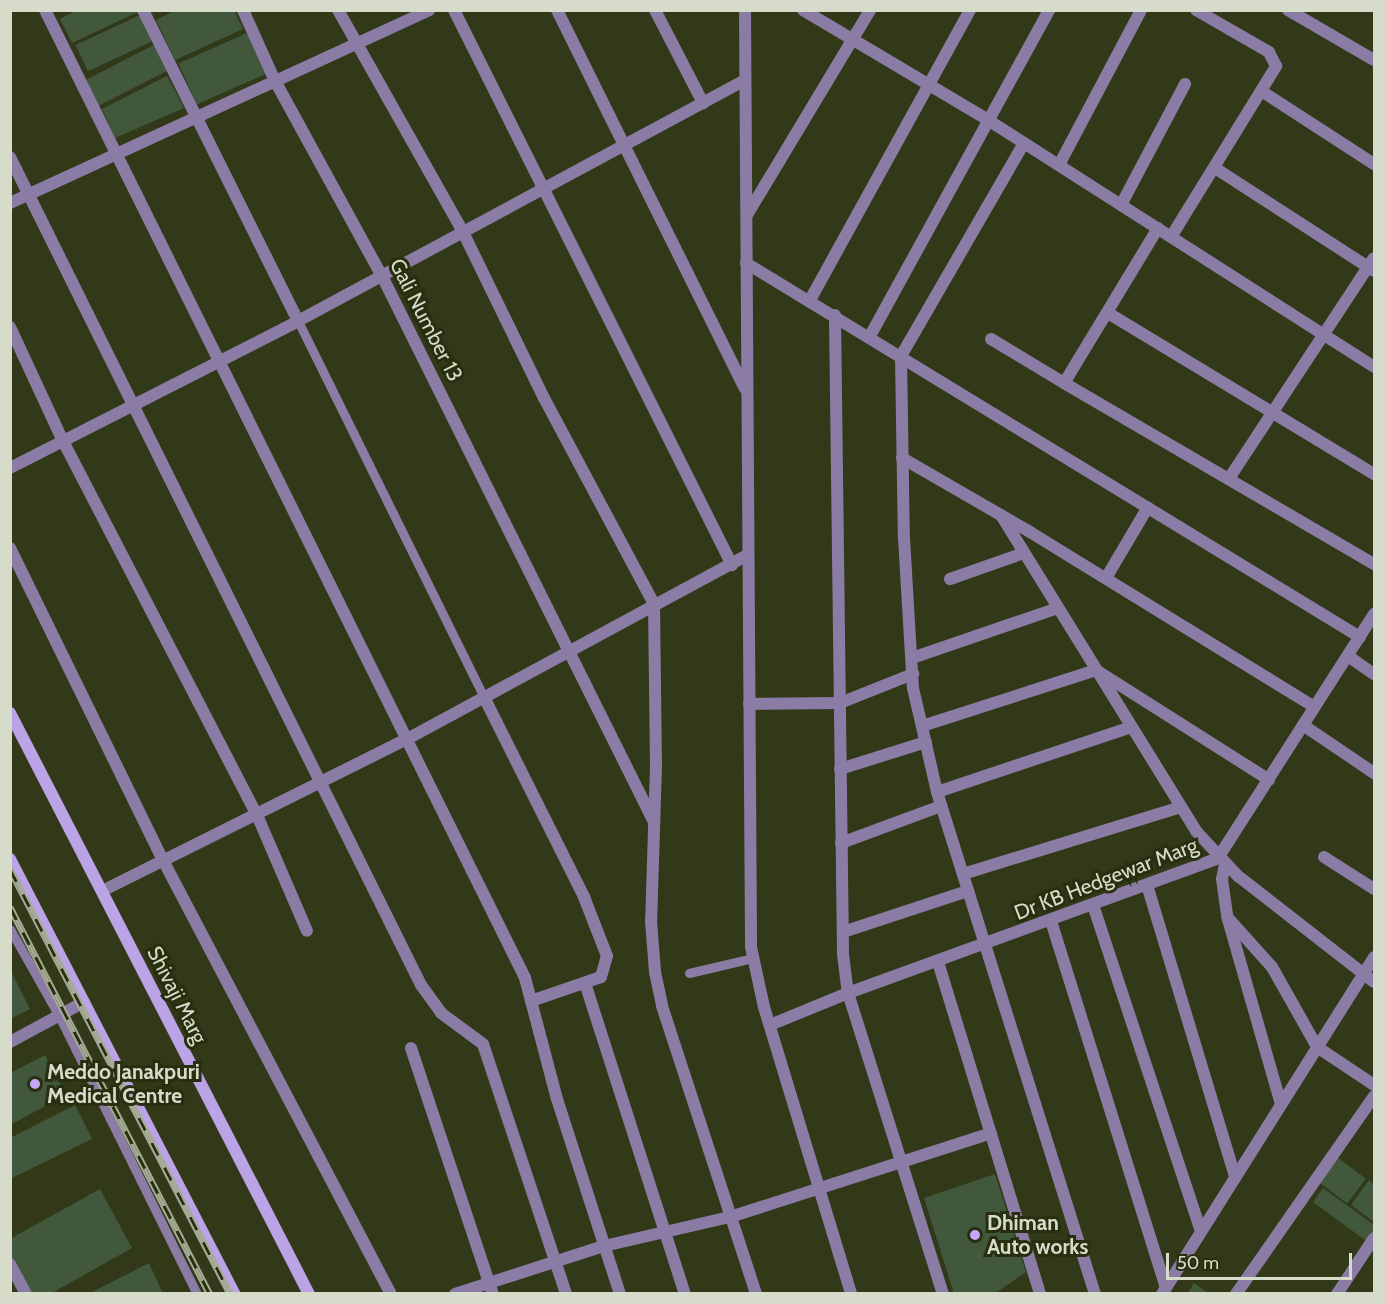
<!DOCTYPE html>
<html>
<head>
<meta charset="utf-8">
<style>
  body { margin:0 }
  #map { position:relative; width:1385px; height:1304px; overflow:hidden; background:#313919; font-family:Cabin,sans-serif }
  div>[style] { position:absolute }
  .building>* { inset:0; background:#41583d; transform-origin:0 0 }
  .lane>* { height:9px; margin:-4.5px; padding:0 4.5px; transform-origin:4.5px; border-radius:4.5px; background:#8b7ca6 }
  .street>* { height:12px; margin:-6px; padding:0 6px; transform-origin:6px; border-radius:6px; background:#8b7ca6 }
  .secondary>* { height:12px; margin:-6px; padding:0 6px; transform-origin:6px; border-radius:6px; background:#bba3e6 }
  .rail>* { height:7px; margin-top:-3.5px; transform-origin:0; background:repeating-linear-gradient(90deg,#282f0f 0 14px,#a4aa93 0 28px); box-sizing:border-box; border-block:2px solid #a4aa93 }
  .dots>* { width:16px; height:16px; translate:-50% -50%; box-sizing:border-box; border:3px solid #282f0f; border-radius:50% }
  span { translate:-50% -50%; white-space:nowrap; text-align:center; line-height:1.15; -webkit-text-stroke:6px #282f0f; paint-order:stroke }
  .street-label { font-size:21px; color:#d6dcc9 }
  .poi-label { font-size:21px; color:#d6dcc9; font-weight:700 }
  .left { translate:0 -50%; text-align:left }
  .frame { position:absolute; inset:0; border:12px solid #d6dcc9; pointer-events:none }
  .scale { position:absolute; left:1166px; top:1253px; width:186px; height:27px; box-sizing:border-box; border:3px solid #d6dcc9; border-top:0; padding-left:8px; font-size:18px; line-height:21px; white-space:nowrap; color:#d6dcc9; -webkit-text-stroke:4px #282f0f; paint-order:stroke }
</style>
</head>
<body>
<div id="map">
  <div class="building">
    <i style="clip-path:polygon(77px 10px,137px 10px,138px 12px,72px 43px,60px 19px)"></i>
    <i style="clip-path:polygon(176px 10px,234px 10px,243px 29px,175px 60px,156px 20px)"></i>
    <i style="left:140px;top:15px;width:29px;height:71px;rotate:65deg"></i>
    <i style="left:247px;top:33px;width:45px;height:75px;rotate:66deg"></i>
    <i style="left:154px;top:45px;width:29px;height:78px;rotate:63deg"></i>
    <i style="clip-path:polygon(167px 76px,184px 108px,115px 138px,102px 109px)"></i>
    <i style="clip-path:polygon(10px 969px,30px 1009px,10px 1019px)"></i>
    <i style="clip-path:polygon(45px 1055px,66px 1095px,10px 1125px,10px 1073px)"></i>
    <i style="clip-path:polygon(75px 1105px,92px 1139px,10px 1179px,10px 1138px)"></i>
    <i style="left:1337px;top:1157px;width:36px;height:31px;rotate:37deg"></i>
    <i style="clip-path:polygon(995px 1174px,1026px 1272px,994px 1294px,954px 1294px,924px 1198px)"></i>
    <i style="clip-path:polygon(1369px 1180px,1374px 1185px,1374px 1222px,1351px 1205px)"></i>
    <i style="clip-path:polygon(1323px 1188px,1374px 1225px,1374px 1235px,1369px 1243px,1313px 1202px)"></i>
    <i style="clip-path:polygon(100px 1189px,132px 1248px,50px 1294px,31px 1294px,10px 1256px,10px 1239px)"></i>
    <i style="clip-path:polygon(149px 1263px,163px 1294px,88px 1294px)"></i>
    <i style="clip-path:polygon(1194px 1283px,1209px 1294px,1187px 1294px)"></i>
  </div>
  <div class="lane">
    <i style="left:298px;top:321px;width:419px;rotate:63.7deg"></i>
    <i style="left:10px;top:929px;width:100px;rotate:60.6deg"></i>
    <i style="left:59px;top:1016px;width:310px;rotate:63.6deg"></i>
    <i style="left:689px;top:973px;width:66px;rotate:-13.2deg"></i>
  </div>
  <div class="street">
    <i style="left:45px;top:10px;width:1080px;rotate:63.62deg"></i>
    <i style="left:525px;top:978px;width:125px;rotate:75.2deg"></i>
    <i style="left:557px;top:1099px;width:205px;rotate:72.1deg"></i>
    <i style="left:143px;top:10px;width:347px;rotate:63.5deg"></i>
    <i style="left:243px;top:10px;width:76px;rotate:65.8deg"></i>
    <i style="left:274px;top:79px;width:225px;rotate:61.3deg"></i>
    <i style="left:382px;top:276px;width:608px;rotate:63.52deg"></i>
    <i style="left:338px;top:10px;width:255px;rotate:60.6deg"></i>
    <i style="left:463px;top:232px;width:185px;rotate:64deg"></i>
    <i style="left:544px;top:398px;width:234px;rotate:61.9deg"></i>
    <i style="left:654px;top:604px;width:162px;rotate:89.3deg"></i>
    <i style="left:656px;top:766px;width:155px;rotate:91.8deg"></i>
    <i style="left:651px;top:921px;width:51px;rotate:85.5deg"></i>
    <i style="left:655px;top:972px;width:35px;rotate:78deg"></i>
    <i style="left:662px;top:1006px;width:303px;rotate:71.9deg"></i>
    <i style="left:454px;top:10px;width:621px;rotate:63.39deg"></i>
    <i style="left:557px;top:10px;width:422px;rotate:63.6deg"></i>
    <i style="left:655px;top:10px;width:105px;rotate:62.7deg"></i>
    <i style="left:745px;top:10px;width:937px;rotate:89.63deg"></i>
    <i style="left:751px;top:947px;width:61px;rotate:77.8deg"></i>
    <i style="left:764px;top:1007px;width:300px;rotate:73.1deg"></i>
    <i style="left:803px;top:10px;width:215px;rotate:30.7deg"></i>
    <i style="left:988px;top:120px;width:458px;rotate:32.6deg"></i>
    <i style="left:1288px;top:10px;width:99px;rotate:30.2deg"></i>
    <i style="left:1263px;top:92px;width:132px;rotate:33deg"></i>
    <i style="left:1024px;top:143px;width:246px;rotate:120deg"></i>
    <i style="left:901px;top:356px;width:182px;rotate:89.1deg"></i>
    <i style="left:904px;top:538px;width:150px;rotate:86.6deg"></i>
    <i style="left:913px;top:688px;width:107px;rotate:77deg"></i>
    <i style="left:937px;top:792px;width:526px;rotate:72.53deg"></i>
    <i style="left:10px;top:157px;width:924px;rotate:63.6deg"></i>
    <i style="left:421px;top:985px;width:34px;rotate:54deg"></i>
    <i style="left:441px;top:1013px;width:52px;rotate:36.4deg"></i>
    <i style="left:483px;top:1044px;width:263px;rotate:71.6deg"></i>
    <i style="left:1059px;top:165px;width:175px;rotate:-62.1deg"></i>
    <i style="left:1215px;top:168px;width:189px;rotate:32.9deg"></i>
    <i style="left:10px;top:203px;width:461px;rotate:-24.7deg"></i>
    <i style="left:1121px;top:205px;width:137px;rotate:-62.1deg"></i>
    <i style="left:747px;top:215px;width:239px;rotate:-59deg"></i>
    <i style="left:1158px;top:228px;width:181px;rotate:121.2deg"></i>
    <i style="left:1064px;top:383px;width:359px;rotate:30.3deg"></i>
    <i style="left:1171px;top:237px;width:201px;rotate:-58.4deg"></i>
    <i style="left:1276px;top:66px;width:16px;rotate:-117deg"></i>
    <i style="left:1269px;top:52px;width:84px;rotate:-150.1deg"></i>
    <i style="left:746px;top:263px;width:719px;rotate:31.35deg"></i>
    <i style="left:810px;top:300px;width:331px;rotate:-61.1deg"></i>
    <i style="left:1108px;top:313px;width:311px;rotate:31.2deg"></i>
    <i style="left:835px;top:315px;width:639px;rotate:89.28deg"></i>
    <i style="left:843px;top:954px;width:39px;rotate:83deg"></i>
    <i style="left:848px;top:993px;width:316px;rotate:72.5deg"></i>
    <i style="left:10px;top:327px;width:126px;rotate:65.1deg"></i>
    <i style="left:63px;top:441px;width:421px;rotate:62.6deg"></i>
    <i style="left:257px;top:815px;width:126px;rotate:66.7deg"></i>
    <i style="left:870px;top:336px;width:372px;rotate:-61.2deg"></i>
    <i style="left:991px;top:339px;width:85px;rotate:31.1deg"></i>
    <i style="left:902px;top:458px;width:148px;rotate:30deg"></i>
    <i style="left:1030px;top:532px;width:334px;rotate:31.6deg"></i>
    <i style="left:10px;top:468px;width:323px;rotate:-27deg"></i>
    <i style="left:298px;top:321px;width:508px;rotate:-28.33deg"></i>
    <i style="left:1230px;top:477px;width:262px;rotate:-56.7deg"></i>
    <i style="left:1001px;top:515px;width:371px;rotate:58.3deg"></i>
    <i style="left:1196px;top:831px;width:62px;rotate:47deg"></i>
    <i style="left:1238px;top:876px;width:172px;rotate:37.9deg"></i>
    <i style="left:10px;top:548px;width:350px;rotate:63.9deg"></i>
    <i style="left:164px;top:862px;width:488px;rotate:62.3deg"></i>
    <i style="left:1106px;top:578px;width:82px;rotate:-59.4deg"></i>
    <i style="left:950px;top:579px;width:78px;rotate:-19.4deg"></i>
    <i style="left:1348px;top:656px;width:32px;rotate:35deg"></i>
    <i style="left:912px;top:658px;width:154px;rotate:-18.9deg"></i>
    <i style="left:484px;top:697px;width:224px;rotate:63.4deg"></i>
    <i style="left:584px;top:897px;width:63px;rotate:68.7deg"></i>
    <i style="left:607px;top:956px;width:22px;rotate:106deg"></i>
    <i style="left:601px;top:977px;width:74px;rotate:161.1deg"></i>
    <i style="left:749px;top:704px;width:91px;rotate:-0.6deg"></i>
    <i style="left:840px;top:703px;width:79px;rotate:-21.7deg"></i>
    <i style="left:1303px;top:725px;width:86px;rotate:34.1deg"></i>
    <i style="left:922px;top:726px;width:183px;rotate:-17.8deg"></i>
    <i style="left:1096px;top:670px;width:205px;rotate:32.4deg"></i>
    <i style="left:840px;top:769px;width:90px;rotate:-17.4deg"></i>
    <i style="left:937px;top:792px;width:205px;rotate:-18.5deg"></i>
    <i style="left:841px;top:843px;width:107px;rotate:-20.3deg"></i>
    <i style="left:1324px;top:857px;width:59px;rotate:32.6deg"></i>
    <i style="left:1225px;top:864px;width:15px;rotate:101deg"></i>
    <i style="left:1222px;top:879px;width:37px;rotate:82deg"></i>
    <i style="left:1227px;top:916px;width:196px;rotate:74deg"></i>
    <i style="left:963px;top:874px;width:228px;rotate:-17.1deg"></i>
    <i style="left:1147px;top:885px;width:305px;rotate:73.2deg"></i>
    <i style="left:102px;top:891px;width:343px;rotate:-26.5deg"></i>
    <i style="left:409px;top:738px;width:385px;rotate:-28.4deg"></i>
    <i style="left:1093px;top:905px;width:343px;rotate:71.7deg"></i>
    <i style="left:1228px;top:918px;width:66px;rotate:48.1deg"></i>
    <i style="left:1272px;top:967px;width:92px;rotate:60.6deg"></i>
    <i style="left:1317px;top:1047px;width:69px;rotate:33.7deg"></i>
    <i style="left:1051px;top:921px;width:384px;rotate:72.6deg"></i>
    <i style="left:843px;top:932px;width:132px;rotate:-18.2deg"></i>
    <i style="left:938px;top:962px;width:347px;rotate:72.9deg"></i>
    <i style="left:585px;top:983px;width:327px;rotate:72.2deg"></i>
    <i style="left:770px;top:1025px;width:84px;rotate:-22.3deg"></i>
    <i style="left:848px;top:993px;width:394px;rotate:-20deg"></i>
    <i style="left:1218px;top:858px;width:290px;rotate:-57.4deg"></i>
    <i style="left:10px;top:1042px;width:84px;rotate:-28.4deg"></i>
    <i style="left:411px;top:1048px;width:259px;rotate:71.6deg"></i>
    <i style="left:10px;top:1264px;width:34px;rotate:62deg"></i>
    <i style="left:455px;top:1294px;width:157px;rotate:-17.9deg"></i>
    <i style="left:604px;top:1246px;width:129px;rotate:-13deg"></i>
    <i style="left:730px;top:1217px;width:274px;rotate:-17.8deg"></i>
    <i style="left:1162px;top:1294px;width:398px;rotate:-57.8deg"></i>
    <i style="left:1236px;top:1294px;width:241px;rotate:-55.1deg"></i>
    <i style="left:1337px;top:1294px;width:67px;rotate:-56.5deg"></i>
  </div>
  <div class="secondary">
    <i style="left:10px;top:713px;width:653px;rotate:62.77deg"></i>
    <i style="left:10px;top:859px;width:490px;rotate:62.7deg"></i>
  </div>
  <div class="rail">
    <i style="left:10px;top:869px;width:479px;rotate:62.6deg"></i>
    <i style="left:10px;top:907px;width:436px;rotate:62.7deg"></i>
  </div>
  <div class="dots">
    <i style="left:35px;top:1084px;background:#c3a7f2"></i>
    <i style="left:975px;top:1235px;background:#c3a7f2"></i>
  </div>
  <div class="street-label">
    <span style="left:426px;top:320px;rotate:63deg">Gali Number 13</span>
    <span style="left:1106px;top:879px;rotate:-21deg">Dr KB Hedgewar Marg</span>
    <span style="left:177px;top:995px;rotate:63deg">Shivaji Marg</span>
  </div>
  <div class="poi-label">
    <span class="left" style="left:47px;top:1084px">Meddo Janakpuri<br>Medical Centre</span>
    <span class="left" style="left:987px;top:1235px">Dhiman<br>Auto works</span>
  </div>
  <div class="frame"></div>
  <div class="scale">50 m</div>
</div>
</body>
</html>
